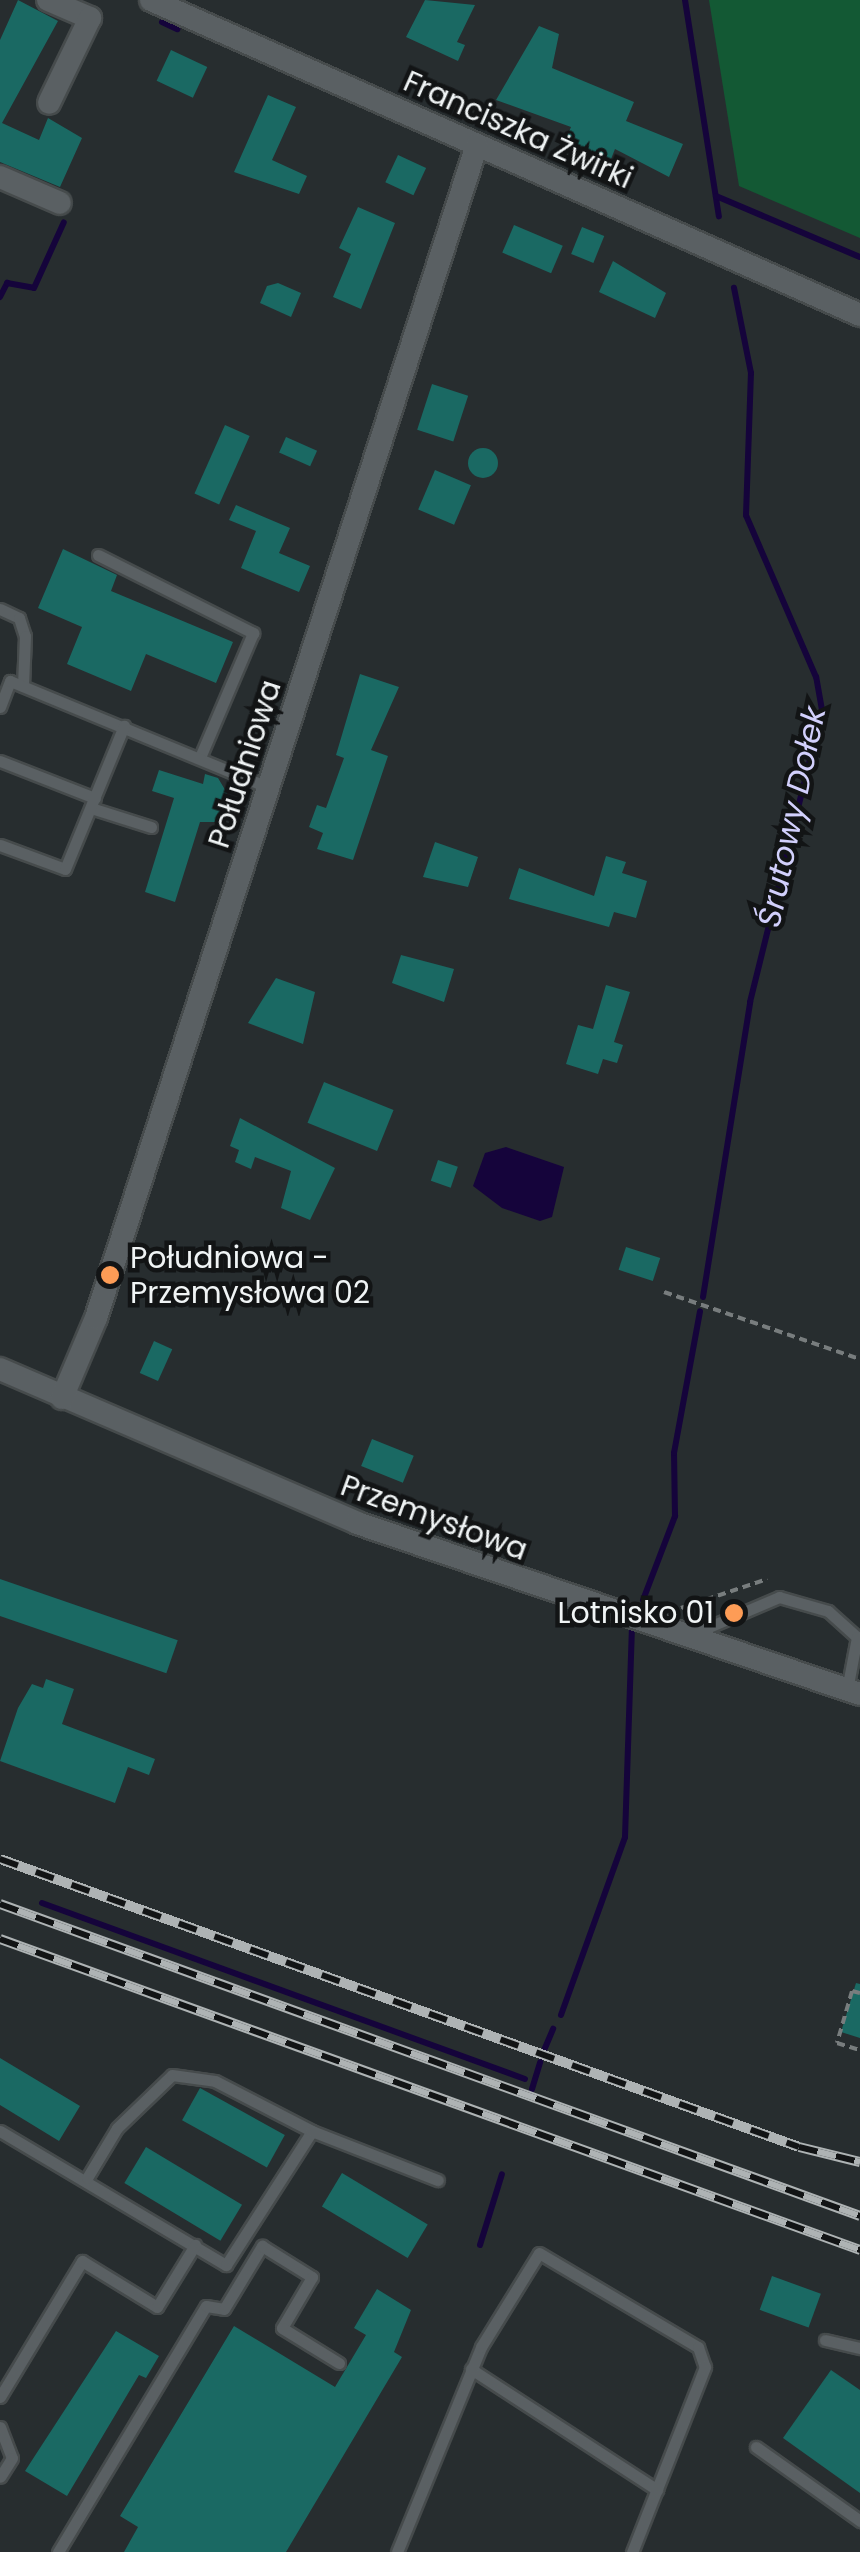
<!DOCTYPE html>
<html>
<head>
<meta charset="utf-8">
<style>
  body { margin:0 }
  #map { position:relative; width:860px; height:2552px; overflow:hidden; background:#272d2f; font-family:Poppins,sans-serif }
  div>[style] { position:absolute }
  .green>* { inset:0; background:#135934 }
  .water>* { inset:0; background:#15043b }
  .stream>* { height:6px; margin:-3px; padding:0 3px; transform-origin:3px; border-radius:3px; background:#15043b }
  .building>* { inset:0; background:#1a6963; transform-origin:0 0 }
  .round { border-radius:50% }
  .path>* { height:4px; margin-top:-2px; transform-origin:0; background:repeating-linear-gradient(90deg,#787d7e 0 8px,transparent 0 13px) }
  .roads { filter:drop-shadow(2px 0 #464b4c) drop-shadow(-2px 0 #464b4c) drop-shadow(0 2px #464b4c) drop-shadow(0 -2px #464b4c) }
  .service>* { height:11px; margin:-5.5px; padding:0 5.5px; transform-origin:5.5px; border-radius:5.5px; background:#5a6063 }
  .minor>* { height:22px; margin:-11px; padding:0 11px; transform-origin:11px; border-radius:11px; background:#5a6063 }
  .rail>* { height:10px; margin-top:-5px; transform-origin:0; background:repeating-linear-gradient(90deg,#121415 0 19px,#aeb3b4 0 38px); box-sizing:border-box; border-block:2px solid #aeb3b4 }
  .dots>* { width:28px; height:28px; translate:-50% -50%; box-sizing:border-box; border:5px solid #121415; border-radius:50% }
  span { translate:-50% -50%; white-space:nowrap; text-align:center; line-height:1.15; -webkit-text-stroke:9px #121415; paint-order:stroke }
  .street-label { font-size:30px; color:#f0f4f5 }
  .poi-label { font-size:30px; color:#f0f4f5 }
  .left { translate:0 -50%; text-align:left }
  .right { translate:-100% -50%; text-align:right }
  .water-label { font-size:32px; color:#d2d0fc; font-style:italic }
</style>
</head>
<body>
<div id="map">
  <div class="green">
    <i style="clip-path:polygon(709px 0,860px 0,860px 238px,739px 186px)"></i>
  </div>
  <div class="water">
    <i style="clip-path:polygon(506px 1147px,564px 1167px,552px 1217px,540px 1221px,502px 1208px,473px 1186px,485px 1153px)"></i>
  </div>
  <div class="stream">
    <i style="left:685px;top:0;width:219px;rotate:81.1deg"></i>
    <i style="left:162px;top:22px;width:17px;rotate:25deg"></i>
    <i style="left:716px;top:196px;width:156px;rotate:23deg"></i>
    <i style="left:0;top:297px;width:16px;rotate:-63deg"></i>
    <i style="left:7px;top:283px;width:27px;rotate:10deg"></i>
    <i style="left:34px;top:288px;width:72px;rotate:-65.6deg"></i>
    <i style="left:703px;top:1297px;width:299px;rotate:-80.9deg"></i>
    <i style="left:750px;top:1002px;width:301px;rotate:-76.1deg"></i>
    <i style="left:822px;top:710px;width:34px;rotate:-100deg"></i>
    <i style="left:816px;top:677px;width:176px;rotate:-113.4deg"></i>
    <i style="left:746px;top:515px;width:142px;rotate:-88deg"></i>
    <i style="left:751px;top:373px;width:87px;rotate:-101.3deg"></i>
    <i style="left:643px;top:1600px;width:90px;rotate:-69.1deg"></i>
    <i style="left:675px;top:1516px;width:63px;rotate:-90.9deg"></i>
    <i style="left:674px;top:1453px;width:144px;rotate:-79.6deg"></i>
    <i style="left:42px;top:1903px;width:514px;rotate:20.02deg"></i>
    <i style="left:561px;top:2015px;width:189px;rotate:-70.2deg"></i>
    <i style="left:625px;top:1837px;width:206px;rotate:-88.1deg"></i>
    <i style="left:545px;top:2048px;width:21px;rotate:-67deg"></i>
    <i style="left:532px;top:2089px;width:28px;rotate:-73deg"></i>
    <i style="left:480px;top:2245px;width:74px;rotate:-72.8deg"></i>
  </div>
  <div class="building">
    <i style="clip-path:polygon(18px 0,58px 21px,2px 123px,39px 140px,48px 118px,82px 138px,60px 187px,0 162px,0 40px)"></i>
    <i style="clip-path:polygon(425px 0,475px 5px,457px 42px,465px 45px,458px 61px,406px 37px)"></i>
    <i style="clip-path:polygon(539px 26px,559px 34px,552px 68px,634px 102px,626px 121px,683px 144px,669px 177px,615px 149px,609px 164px,563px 145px,571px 127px,496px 100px)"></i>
    <i style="left:171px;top:50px;width:40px;height:34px;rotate:25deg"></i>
    <i style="clip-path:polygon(268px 95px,296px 107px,272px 160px,307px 176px,299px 194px,234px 172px)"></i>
    <i style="left:398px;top:155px;width:31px;height:30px;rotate:25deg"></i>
    <i style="clip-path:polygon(358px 207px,395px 223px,361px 309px,333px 297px,351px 254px,339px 248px)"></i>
    <i style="left:514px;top:225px;width:53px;height:30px;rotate:23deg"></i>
    <i style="left:582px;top:227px;width:24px;height:29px;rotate:22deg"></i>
    <i style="clip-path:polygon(613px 261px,666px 293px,655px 318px,599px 292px)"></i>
    <i style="clip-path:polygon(278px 283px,301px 293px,291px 317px,260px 303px,267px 286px)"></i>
    <i style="left:432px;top:384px;width:38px;height:48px;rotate:18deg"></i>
    <i style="left:225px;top:425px;width:27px;height:75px;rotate:24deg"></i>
    <i style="left:286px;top:437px;width:34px;height:17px;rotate:24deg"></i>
    <i class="round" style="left:468px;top:448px;width:30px;height:30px"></i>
    <i style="left:435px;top:470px;width:39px;height:43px;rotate:23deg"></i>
    <i style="clip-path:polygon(236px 505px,290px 528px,279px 553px,310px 566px,299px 592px,241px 568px,256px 531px,229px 520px)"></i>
    <i style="clip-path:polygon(63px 549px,117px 575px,111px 591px,233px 642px,216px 683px,146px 654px,131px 691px,67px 664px,82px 627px,38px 608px)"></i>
    <i style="clip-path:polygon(360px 674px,399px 687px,371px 750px,388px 756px,353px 860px,317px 849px,323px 833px,309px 827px,317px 805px,326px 808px,344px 758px,336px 755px)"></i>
    <i style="clip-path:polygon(159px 770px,203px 784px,205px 774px,218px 778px,227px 793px,221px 822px,200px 822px,175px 902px,145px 892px,174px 798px,152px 791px)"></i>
    <i style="clip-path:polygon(435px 842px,478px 857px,468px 887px,423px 877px)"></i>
    <i style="clip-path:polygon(606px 856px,626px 862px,622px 873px,647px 881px,636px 918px,614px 912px,609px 927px,509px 899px,519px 868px,594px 896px)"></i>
    <i style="clip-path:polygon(401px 955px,454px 969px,444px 1002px,392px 983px)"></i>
    <i style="clip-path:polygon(276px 978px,315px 992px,303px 1044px,248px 1023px)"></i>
    <i style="clip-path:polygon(606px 985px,630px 992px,614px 1042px,623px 1045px,617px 1063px,603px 1059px,598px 1074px,566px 1064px,578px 1025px,593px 1029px)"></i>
    <i style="left:324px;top:1082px;width:75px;height:44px;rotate:22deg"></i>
    <i style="clip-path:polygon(240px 1118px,335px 1168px,310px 1220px,281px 1208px,291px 1171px,255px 1157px,251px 1169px,235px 1162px,239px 1150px,230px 1146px)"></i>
    <i style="left:438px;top:1160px;width:21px;height:22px;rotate:19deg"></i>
    <i style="left:626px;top:1247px;width:36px;height:24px;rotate:18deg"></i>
    <i style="left:154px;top:1341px;width:20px;height:35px;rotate:24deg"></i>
    <i style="left:372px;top:1439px;width:45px;height:29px;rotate:22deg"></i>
    <i style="left:0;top:1579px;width:188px;height:35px;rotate:19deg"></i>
    <i style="clip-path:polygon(46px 1679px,74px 1689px,62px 1724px,155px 1759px,149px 1775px,128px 1767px,115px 1803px,0 1761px,18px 1708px,32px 1684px,43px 1688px)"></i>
    <i style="clip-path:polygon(856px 1983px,860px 1984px,860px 2038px,841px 2032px)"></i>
    <i style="clip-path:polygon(0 2058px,80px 2106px,59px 2141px,0 2105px)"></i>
    <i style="left:200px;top:2088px;width:97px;height:37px;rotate:29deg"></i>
    <i style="left:146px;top:2147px;width:112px;height:42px;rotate:31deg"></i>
    <i style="left:342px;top:2173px;width:100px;height:39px;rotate:31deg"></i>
    <i style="left:772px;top:2276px;width:52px;height:36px;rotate:20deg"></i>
    <i style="clip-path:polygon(377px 2289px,411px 2310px,394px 2352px,402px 2357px,286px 2552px,124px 2552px,138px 2527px,120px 2516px,234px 2326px,335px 2387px,366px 2335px,354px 2328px)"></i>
    <i style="clip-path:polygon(116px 2331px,159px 2356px,146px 2378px,139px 2375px,67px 2496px,25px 2471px)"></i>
    <i style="clip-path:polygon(831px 2370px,860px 2390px,860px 2493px,783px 2438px)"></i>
  </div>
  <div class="path">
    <i style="left:664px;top:1292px;width:207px;rotate:18.9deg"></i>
    <i style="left:681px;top:1608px;width:91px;rotate:-18.6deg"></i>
    <i style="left:860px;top:1993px;width:8px;rotate:-166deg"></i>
    <i style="left:852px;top:1991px;width:54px;rotate:106.1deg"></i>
    <i style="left:837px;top:2043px;width:24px;rotate:17deg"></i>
  </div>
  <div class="roads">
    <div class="service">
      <i style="left:98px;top:555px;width:174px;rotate:26.7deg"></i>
      <i style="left:253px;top:633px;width:135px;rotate:113.1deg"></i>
      <i style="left:0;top:609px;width:21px;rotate:25deg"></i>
      <i style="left:19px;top:618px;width:19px;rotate:72deg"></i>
      <i style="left:25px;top:636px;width:50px;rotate:92.3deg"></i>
      <i style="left:0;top:707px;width:28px;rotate:-69deg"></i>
      <i style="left:10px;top:681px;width:280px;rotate:22.4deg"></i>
      <i style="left:0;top:761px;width:102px;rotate:21.3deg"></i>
      <i style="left:91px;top:808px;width:63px;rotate:17.6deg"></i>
      <i style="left:0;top:845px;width:69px;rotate:20.3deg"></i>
      <i style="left:65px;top:869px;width:155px;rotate:-67.6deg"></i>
      <i style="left:690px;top:1635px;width:97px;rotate:-23.1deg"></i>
      <i style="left:779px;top:1597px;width:51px;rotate:15.9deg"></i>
      <i style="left:828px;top:1611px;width:39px;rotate:42deg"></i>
      <i style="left:857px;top:1637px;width:54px;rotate:100.7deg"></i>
      <i style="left:0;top:2131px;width:263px;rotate:30.7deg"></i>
      <i style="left:226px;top:2265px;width:159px;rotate:-57.3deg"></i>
      <i style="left:87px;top:2178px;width:58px;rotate:-59deg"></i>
      <i style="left:117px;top:2128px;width:76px;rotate:-43.9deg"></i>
      <i style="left:172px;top:2075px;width:43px;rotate:7.9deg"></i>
      <i style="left:215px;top:2081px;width:109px;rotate:27.3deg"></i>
      <i style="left:312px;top:2131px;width:135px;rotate:21.3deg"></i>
      <i style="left:825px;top:2340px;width:36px;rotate:13deg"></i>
      <i style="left:471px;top:2369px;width:222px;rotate:33deg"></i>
      <i style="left:0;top:2397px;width:159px;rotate:-58.9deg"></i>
      <i style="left:82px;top:2261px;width:88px;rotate:31.5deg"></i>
      <i style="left:157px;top:2307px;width:73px;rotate:-58.5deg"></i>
      <i style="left:0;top:2427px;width:33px;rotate:69deg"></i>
      <i style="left:12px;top:2458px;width:22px;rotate:122deg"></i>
      <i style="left:756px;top:2447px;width:128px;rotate:35.4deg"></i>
      <i style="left:58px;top:2552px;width:287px;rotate:-59deg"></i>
      <i style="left:206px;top:2306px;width:18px;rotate:9deg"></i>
      <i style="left:224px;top:2309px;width:74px;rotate:-58.9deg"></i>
      <i style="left:262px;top:2246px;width:59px;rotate:31.8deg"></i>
      <i style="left:312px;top:2277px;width:59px;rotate:120.5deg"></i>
      <i style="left:282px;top:2328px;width:67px;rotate:31.6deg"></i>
      <i style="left:397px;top:2552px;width:222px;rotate:-67.7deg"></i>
      <i style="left:481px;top:2347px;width:110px;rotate:-58.3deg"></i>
      <i style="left:539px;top:2253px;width:185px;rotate:30.6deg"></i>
      <i style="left:698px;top:2347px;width:21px;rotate:71deg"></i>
      <i style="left:705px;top:2367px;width:199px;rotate:111.5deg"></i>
    </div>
    <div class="minor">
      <i style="left:48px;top:0;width:46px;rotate:23.2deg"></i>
      <i style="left:90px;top:18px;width:94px;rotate:115.8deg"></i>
      <i style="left:151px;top:0;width:776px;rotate:23.95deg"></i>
      <i style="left:0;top:177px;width:65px;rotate:23.4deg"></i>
      <i style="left:0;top:1369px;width:389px;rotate:23.3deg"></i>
      <i style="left:357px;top:1523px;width:531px;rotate:18.78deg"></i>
      <i style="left:62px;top:1398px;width:87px;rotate:-67deg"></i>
      <i style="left:96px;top:1318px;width:1233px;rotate:-72.01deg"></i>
    </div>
  </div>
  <div class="rail">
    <i style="left:0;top:1859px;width:849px;rotate:19.82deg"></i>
    <i style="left:799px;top:2147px;width:63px;rotate:13.8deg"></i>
    <i style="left:0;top:1904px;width:915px;rotate:19.94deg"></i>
    <i style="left:0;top:1939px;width:915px;rotate:19.88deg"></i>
  </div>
  <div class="dots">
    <i style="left:110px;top:1275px;background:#fd9c56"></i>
    <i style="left:734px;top:1613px;background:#fd9c56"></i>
  </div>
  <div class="street-label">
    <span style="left:518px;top:130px;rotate:24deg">Franciszka Żwirki</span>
    <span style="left:245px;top:764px;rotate:-72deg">Południowa</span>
    <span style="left:434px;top:1518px;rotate:20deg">Przemysłowa</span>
  </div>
  <div class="poi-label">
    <span class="left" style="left:130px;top:1275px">Południowa -<br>Przemysłowa 02</span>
    <span class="right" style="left:714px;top:1613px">Lotnisko 01</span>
  </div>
  <div class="water-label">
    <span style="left:792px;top:817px;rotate:-78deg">Śrutowy Dołek</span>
  </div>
</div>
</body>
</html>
